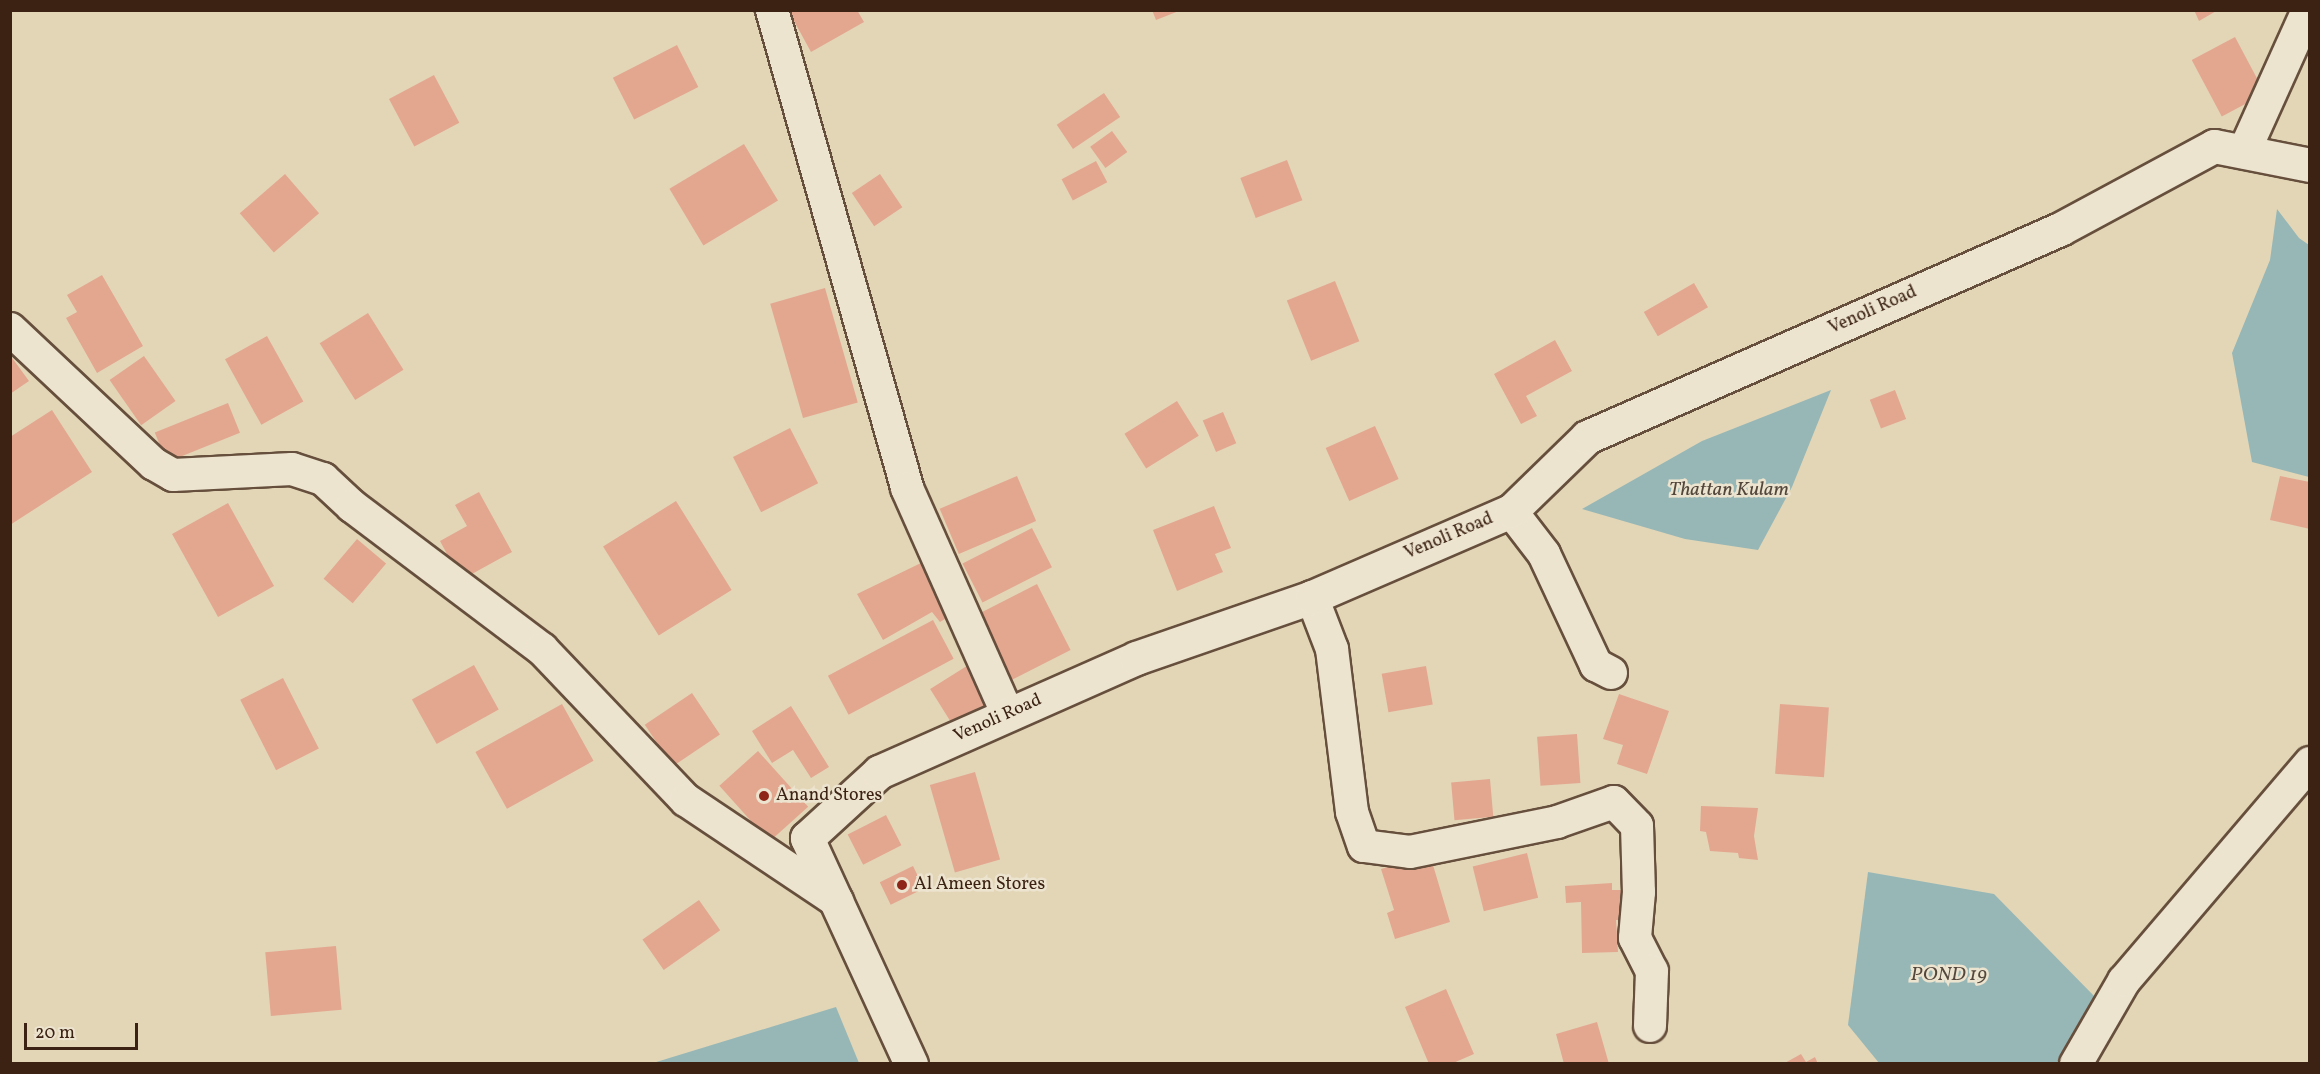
<!DOCTYPE html>
<html>
<head>
<meta charset="utf-8">
<style>
  body { margin:0 }
  #map { position:relative; width:2320px; height:1074px; overflow:hidden; background:#e3d6b7; font-family:Vollkorn,serif }
  div>[style] { position:absolute }
  .water>* { inset:0; background:#97b7b6 }
  .building>* { inset:0; background:#e3a790; transform-origin:0 0 }
  .roads { filter:drop-shadow(2px 0 #664f3c) drop-shadow(-2px 0 #664f3c) drop-shadow(0 2px #664f3c) drop-shadow(0 -2px #664f3c) }
  .minor>* { height:32px; margin:-16px; padding:0 16px; transform-origin:16px; border-radius:16px; background:#ede4d0 }
  .tertiary>* { height:33px; margin:-16.5px; padding:0 16.5px; transform-origin:16.5px; border-radius:16.5px; background:#ede4d0 }
  .dots>* { width:16px; height:16px; translate:-50% -50%; box-sizing:border-box; border:3px solid #ede4d0; border-radius:50% }
  span { translate:-50% -50%; white-space:nowrap; text-align:center; line-height:1.15; -webkit-text-stroke:5px #ede4d0; paint-order:stroke }
  .street-label { font-size:18px; color:#3c2213 }
  .poi-label { font-size:18px; color:#3c2213 }
  .left { translate:0 -50%; text-align:left }
  .water-label { font-size:20px; color:#53473c; font-style:italic }
  .frame { position:absolute; inset:0; border:12px solid #3c2213; pointer-events:none }
  .scale { position:absolute; left:24px; top:1023px; width:114px; height:27px; box-sizing:border-box; border:3px solid #3c2213; border-top:0; padding-left:8px; font-size:18px; line-height:21px; white-space:nowrap; color:#3c2213; -webkit-text-stroke:4px #ede4d0; paint-order:stroke }
</style>
</head>
<body>
<div id="map">
  <div class="water">
    <i style="clip-path:polygon(2277px 209px,2299px 238px,2309px 245px,2309px 477px,2252px 462px,2232px 353px,2270px 260px)"></i>
    <i style="clip-path:polygon(1831px 390px,1792px 487px,1758px 550px,1685px 539px,1582px 509px,1702px 441px)"></i>
    <i style="clip-path:polygon(1868px 872px,1994px 894px,2096px 998px,2058px 1063px,1879px 1063px,1848px 1025px)"></i>
    <i style="clip-path:polygon(836px 1007px,859px 1063px,653px 1063px)"></i>
  </div>
  <div class="building">
    <i style="clip-path:polygon(788px 10px,857px 10px,864px 22px,811px 52px)"></i>
    <i style="clip-path:polygon(1152px 10px,1179px 10px,1179px 11px,1156px 20px)"></i>
    <i style="clip-path:polygon(2194px 10px,2218px 10px,2199px 21px)"></i>
    <i style="left:2235px;top:37px;width:64px;height:49px;rotate:62deg"></i>
    <i style="left:677px;top:45px;width:47px;height:72px;rotate:63deg"></i>
    <i style="left:434px;top:75px;width:54px;height:51px;rotate:62deg"></i>
    <i style="left:1104px;top:93px;width:29px;height:57px;rotate:56deg"></i>
    <i style="left:1112px;top:131px;width:26px;height:27px;rotate:54deg"></i>
    <i style="left:744px;top:144px;width:66px;height:87px;rotate:59deg"></i>
    <i style="left:1287px;top:160px;width:43px;height:50px;rotate:69deg"></i>
    <i style="left:1096px;top:161px;width:24px;height:39px;rotate:62deg"></i>
    <i style="left:285px;top:174px;width:52px;height:60px;rotate:49deg"></i>
    <i style="left:880px;top:174px;width:40px;height:34px;rotate:56deg"></i>
    <i style="clip-path:polygon(102px 275px,143px 346px,97px 373px,66px 318px,77px 312px,67px 295px)"></i>
    <i style="left:1335px;top:281px;width:65px;height:52px;rotate:68deg"></i>
    <i style="left:1694px;top:283px;width:28px;height:58px;rotate:60deg"></i>
    <i style="left:825px;top:288px;width:119px;height:57px;rotate:74deg"></i>
    <i style="left:368px;top:313px;width:67px;height:57px;rotate:58deg"></i>
    <i style="left:267px;top:336px;width:75px;height:48px;rotate:61deg"></i>
    <i style="clip-path:polygon(1555px 340px,1572px 371px,1526px 396px,1537px 416px,1521px 424px,1494px 374px)"></i>
    <i style="clip-path:polygon(10px 355px,29px 381px,10px 394px)"></i>
    <i style="left:144px;top:356px;width:55px;height:42px;rotate:55deg"></i>
    <i style="left:1895px;top:390px;width:31px;height:27px;rotate:69deg"></i>
    <i style="left:1177px;top:401px;width:41px;height:62px;rotate:58deg"></i>
    <i style="left:228px;top:403px;width:32px;height:79px;rotate:68deg"></i>
    <i style="clip-path:polygon(52px 410px,92px 472px,10px 525px,10px 437px)"></i>
    <i style="left:1223px;top:412px;width:34px;height:22px;rotate:67deg"></i>
    <i style="left:1375px;top:426px;width:58px;height:54px;rotate:66deg"></i>
    <i style="left:790px;top:428px;width:62px;height:64px;rotate:63deg"></i>
    <i style="left:1017px;top:476px;width:49px;height:84px;rotate:67deg"></i>
    <i style="clip-path:polygon(2280px 476px,2310px 482px,2310px 529px,2270px 520px)"></i>
    <i style="clip-path:polygon(479px 492px,512px 552px,461px 580px,440px 541px,467px 526px,455px 505px)"></i>
    <i style="left:676px;top:501px;width:105px;height:86px;rotate:58deg"></i>
    <i style="left:228px;top:503px;width:95px;height:64px;rotate:61deg"></i>
    <i style="clip-path:polygon(1214px 506px,1231px 548px,1215px 554px,1223px 572px,1177px 591px,1153px 530px)"></i>
    <i style="left:1032px;top:528px;width:44px;height:78px;rotate:63deg"></i>
    <i style="left:357px;top:539px;width:38px;height:52px;rotate:40deg"></i>
    <i style="clip-path:polygon(923px 562px,955px 613px,940px 622px,932px 612px,883px 640px,857px 594px)"></i>
    <i style="left:1037px;top:584px;width:74px;height:72px;rotate:63deg"></i>
    <i style="left:933px;top:620px;width:44px;height:119px;rotate:62deg"></i>
    <i style="left:970px;top:664px;width:47px;height:47px;rotate:58deg"></i>
    <i style="left:474px;top:665px;width:51px;height:71px;rotate:61deg"></i>
    <i style="left:1426px;top:666px;width:39px;height:45px;rotate:80deg"></i>
    <i style="left:283px;top:678px;width:79px;height:48px;rotate:63deg"></i>
    <i style="left:692px;top:693px;width:50px;height:57px;rotate:56deg"></i>
    <i style="clip-path:polygon(1619px 694px,1669px 711px,1647px 774px,1617px 764px,1623px 745px,1603px 739px)"></i>
    <i style="left:562px;top:704px;width:65px;height:99px;rotate:61deg"></i>
    <i style="left:1780px;top:704px;width:49px;height:70px;rotate:4deg"></i>
    <i style="clip-path:polygon(791px 706px,829px 767px,811px 778px,793px 750px,772px 763px,752px 731px)"></i>
    <i style="left:1577px;top:734px;width:49px;height:40px;rotate:86deg"></i>
    <i style="left:758px;top:751px;width:75px;height:52px;rotate:48deg"></i>
    <i style="left:975px;top:772px;width:91px;height:47px;rotate:74deg"></i>
    <i style="left:1490px;top:779px;width:38px;height:39px;rotate:85deg"></i>
    <i style="clip-path:polygon(1701px 806px,1758px 808px,1754px 836px,1758px 860px,1739px 858px,1738px 853px,1710px 851px,1706px 832px,1700px 831px)"></i>
    <i style="left:886px;top:815px;width:34px;height:43px;rotate:63deg"></i>
    <i style="left:1527px;top:853px;width:46px;height:56px;rotate:76deg"></i>
    <i style="clip-path:polygon(1430px 855px,1450px 922px,1395px 939px,1387px 913px,1394px 910px,1381px 869px)"></i>
    <i style="left:913px;top:866px;width:25px;height:37px;rotate:64deg"></i>
    <i style="clip-path:polygon(1612px 883px,1612px 890px,1623px 890px,1625px 920px,1616px 920px,1618px 952px,1582px 953px,1581px 902px,1566px 903px,1565px 886px)"></i>
    <i style="left:699px;top:900px;width:37px;height:69px;rotate:55deg"></i>
    <i style="left:336px;top:946px;width:64px;height:71px;rotate:85deg"></i>
    <i style="clip-path:polygon(1446px 989px,1474px 1054px,1451px 1064px,1429px 1064px,1405px 1007px)"></i>
    <i style="clip-path:polygon(1597px 1022px,1609px 1064px,1564px 1064px,1556px 1034px)"></i>
    <i style="clip-path:polygon(1801px 1054px,1806px 1062px,1815px 1057px,1818px 1064px,1783px 1064px)"></i>
  </div>
  <div class="roads">
    <div class="minor">
      <i style="left:772px;top:10px;width:497px;rotate:74.2deg"></i>
      <i style="left:907px;top:488px;width:248px;rotate:66deg"></i>
      <i style="left:2244px;top:152px;width:156px;rotate:-65.7deg"></i>
      <i style="left:10px;top:329px;width:197px;rotate:43.2deg"></i>
      <i style="left:154px;top:464px;width:22px;rotate:30deg"></i>
      <i style="left:173px;top:475px;width:119px;rotate:-2.9deg"></i>
      <i style="left:292px;top:469px;width:33px;rotate:18deg"></i>
      <i style="left:323px;top:479px;width:40px;rotate:43deg"></i>
      <i style="left:352px;top:506px;width:238px;rotate:37deg"></i>
      <i style="left:542px;top:649px;width:209px;rotate:46.4deg"></i>
      <i style="left:686px;top:800px;width:182px;rotate:33.8deg"></i>
      <i style="left:1511px;top:511px;width:54px;rotate:52.5deg"></i>
      <i style="left:1544px;top:554px;width:123px;rotate:64.9deg"></i>
      <i style="left:1596px;top:665px;width:17px;rotate:28deg"></i>
      <i style="left:1312px;top:597px;width:56px;rotate:69deg"></i>
      <i style="left:1332px;top:649px;width:164px;rotate:83deg"></i>
      <i style="left:1352px;top:812px;width:36px;rotate:71deg"></i>
      <i style="left:1364px;top:846px;width:46px;rotate:7.4deg"></i>
      <i style="left:1410px;top:852px;width:150px;rotate:-11.5deg"></i>
      <i style="left:1557px;top:822px;width:60px;rotate:-19.3deg"></i>
      <i style="left:1614px;top:802px;width:33px;rotate:46deg"></i>
      <i style="left:1637px;top:826px;width:66px;rotate:88.3deg"></i>
      <i style="left:1639px;top:892px;width:46px;rotate:95deg"></i>
      <i style="left:1635px;top:938px;width:37px;rotate:63deg"></i>
      <i style="left:1652px;top:971px;width:55px;rotate:92.1deg"></i>
      <i style="left:2076px;top:1064px;width:96px;rotate:-60deg"></i>
      <i style="left:2124px;top:981px;width:287px;rotate:-49.5deg"></i>
    </div>
    <div class="tertiary">
      <i style="left:911px;top:1064px;width:249px;rotate:-114.7deg"></i>
      <i style="left:807px;top:838px;width:98px;rotate:-42.5deg"></i>
      <i style="left:879px;top:772px;width:281px;rotate:-23.9deg"></i>
      <i style="left:1136px;top:658px;width:186px;rotate:-19.1deg"></i>
      <i style="left:1312px;top:597px;width:217px;rotate:-23.4deg"></i>
      <i style="left:1511px;top:511px;width:106px;rotate:-44.2deg"></i>
      <i style="left:1587px;top:437px;width:517px;rotate:-23.74deg"></i>
      <i style="left:2060px;top:229px;width:175px;rotate:-28.3deg"></i>
      <i style="left:2214px;top:146px;width:98px;rotate:11.2deg"></i>
    </div>
  </div>
  <div class="dots">
    <i style="left:764px;top:796px;background:#8f2418"></i>
    <i style="left:902px;top:885px;background:#8f2418"></i>
  </div>
  <div class="street-label">
    <span style="left:1873px;top:311px;rotate:-24deg">Venoli Road</span>
    <span style="left:1449px;top:537px;rotate:-23deg">Venoli Road</span>
    <span style="left:998px;top:719px;rotate:-24deg">Venoli Road</span>
  </div>
  <div class="poi-label">
    <span class="left" style="left:776px;top:796px">Anand Stores</span>
    <span class="left" style="left:914px;top:885px">Al Ameen Stores</span>
  </div>
  <div class="water-label">
    <span style="left:1729px;top:490px">Thattan Kulam</span>
    <span style="left:1949px;top:975px">POND 19</span>
  </div>
  <div class="frame"></div>
  <div class="scale">20 m</div>
</div>
</body>
</html>
